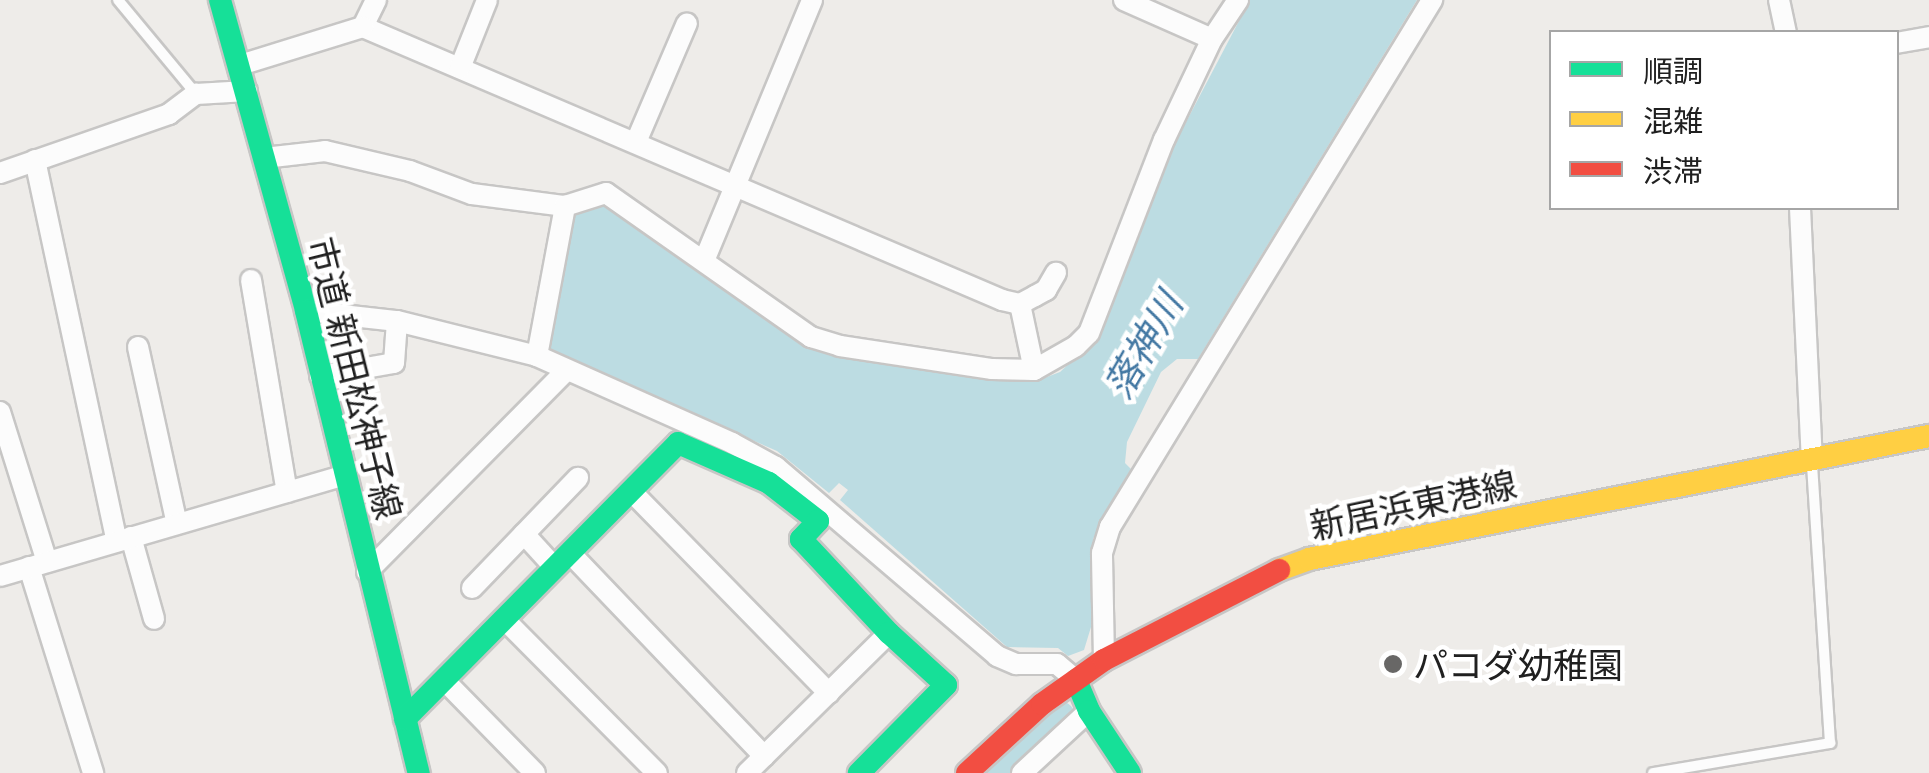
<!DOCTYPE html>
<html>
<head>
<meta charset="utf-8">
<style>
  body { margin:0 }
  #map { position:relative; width:1929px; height:773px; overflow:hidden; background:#eeece9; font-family:Lato,"Noto Sans JP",sans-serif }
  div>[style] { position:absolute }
  .water>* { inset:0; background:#bcdce2 }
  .river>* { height:30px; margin:-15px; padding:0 15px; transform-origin:15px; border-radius:15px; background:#bcdce2 }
  .roads { filter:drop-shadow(2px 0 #c7c6c5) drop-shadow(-2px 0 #c7c6c5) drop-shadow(0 2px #c7c6c5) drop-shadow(0 -2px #c7c6c5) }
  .lane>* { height:10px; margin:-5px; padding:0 5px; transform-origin:5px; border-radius:5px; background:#fcfcfc }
  .street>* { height:20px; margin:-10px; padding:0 10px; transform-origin:10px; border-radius:10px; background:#fcfcfc }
  .fast>* { height:22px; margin:-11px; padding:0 11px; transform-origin:11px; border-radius:11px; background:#16e098 }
  .slow>* { height:22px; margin:-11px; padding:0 11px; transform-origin:11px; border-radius:11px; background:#ffcf43 }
  .jam>* { height:22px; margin:-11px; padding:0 11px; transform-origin:11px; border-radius:11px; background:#f24e42 }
  .dots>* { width:28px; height:28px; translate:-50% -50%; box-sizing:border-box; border:5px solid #fff; border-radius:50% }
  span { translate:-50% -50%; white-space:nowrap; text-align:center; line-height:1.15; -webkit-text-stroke:9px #fff; paint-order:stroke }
  .street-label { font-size:35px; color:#202020 }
  .poi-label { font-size:35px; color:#202020 }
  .left { translate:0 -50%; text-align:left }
  .water-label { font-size:38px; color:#4378a3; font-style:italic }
  .legend { position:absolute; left:1549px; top:30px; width:350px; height:180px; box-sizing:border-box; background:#fff; border:2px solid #a6a6a6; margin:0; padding:12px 18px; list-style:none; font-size:30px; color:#202020 }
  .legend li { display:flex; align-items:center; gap:20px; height:50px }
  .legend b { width:50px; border:2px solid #a6a6a6 }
</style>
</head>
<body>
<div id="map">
  <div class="water">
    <i style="clip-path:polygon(1250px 0,1417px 0,1198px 359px,1177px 359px,1161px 372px,1127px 442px,1125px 463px,1131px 469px,1093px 539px,1091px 627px,1084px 650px,1068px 656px,1058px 648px,1007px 647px,840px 500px,848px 490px,839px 483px,829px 493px,777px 451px,548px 350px,574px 214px,604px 206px,802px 342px,873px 361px,1008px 380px,1039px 380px,1060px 372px,1101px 334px,1174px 145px)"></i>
  </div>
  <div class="river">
    <i style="left:998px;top:773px;width:84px;rotate:-42.6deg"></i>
  </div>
  <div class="roads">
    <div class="lane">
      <i style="left:118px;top:0;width:122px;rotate:50.3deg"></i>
      <i style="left:1653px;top:773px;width:180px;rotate:-9.6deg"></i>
      <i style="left:1830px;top:743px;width:283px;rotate:-93.7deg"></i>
    </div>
    <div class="street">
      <i style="left:376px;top:0;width:30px;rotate:116deg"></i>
      <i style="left:363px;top:27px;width:695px;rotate:23.13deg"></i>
      <i style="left:1002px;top:300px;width:18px;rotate:13deg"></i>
      <i style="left:1020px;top:304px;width:17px;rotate:-28deg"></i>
      <i style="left:1035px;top:296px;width:13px;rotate:-29deg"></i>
      <i style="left:1046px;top:290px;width:20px;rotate:-60deg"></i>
      <i style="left:1124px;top:0;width:96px;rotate:23.9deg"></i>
      <i style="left:1212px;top:39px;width:47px;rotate:-56.3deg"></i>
      <i style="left:1779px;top:0;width:33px;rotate:78deg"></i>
      <i style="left:1896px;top:43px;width:34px;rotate:-10deg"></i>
      <i style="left:240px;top:65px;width:129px;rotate:-17.2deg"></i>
      <i style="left:460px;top:68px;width:73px;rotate:-68.3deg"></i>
      <i style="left:636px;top:142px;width:129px;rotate:-66.8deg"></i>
      <i style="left:264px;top:158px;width:61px;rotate:-6.5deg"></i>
      <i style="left:325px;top:151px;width:87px;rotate:13.2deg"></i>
      <i style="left:410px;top:171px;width:66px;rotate:20.4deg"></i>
      <i style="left:472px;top:194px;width:94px;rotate:7.4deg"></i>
      <i style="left:35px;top:160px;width:390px;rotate:77.9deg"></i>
      <i style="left:0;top:173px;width:179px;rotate:-19.2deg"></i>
      <i style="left:169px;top:114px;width:34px;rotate:-37deg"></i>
      <i style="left:196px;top:94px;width:51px;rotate:-3.4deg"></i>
      <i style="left:1800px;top:208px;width:252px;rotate:87.3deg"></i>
      <i style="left:704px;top:261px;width:282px;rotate:-67.5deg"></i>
      <i style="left:251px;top:280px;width:215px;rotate:80.4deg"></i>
      <i style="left:306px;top:311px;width:92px;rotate:6.3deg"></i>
      <i style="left:397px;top:321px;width:144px;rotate:14deg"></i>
      <i style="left:537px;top:356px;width:214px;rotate:24deg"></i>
      <i style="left:732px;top:443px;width:50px;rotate:28.6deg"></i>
      <i style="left:776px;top:467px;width:291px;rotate:40.5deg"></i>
      <i style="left:997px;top:656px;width:21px;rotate:23deg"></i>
      <i style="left:1016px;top:664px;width:41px"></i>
      <i style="left:1057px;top:664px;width:25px;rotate:40deg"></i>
      <i style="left:138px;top:347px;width:181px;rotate:77.6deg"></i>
      <i style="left:537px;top:356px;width:153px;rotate:-79.4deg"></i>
      <i style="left:565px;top:206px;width:43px;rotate:-17.6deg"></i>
      <i style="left:606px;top:193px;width:251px;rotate:35.1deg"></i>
      <i style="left:811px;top:337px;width:30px;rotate:17deg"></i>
      <i style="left:840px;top:346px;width:154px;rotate:8.6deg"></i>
      <i style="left:992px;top:369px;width:42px;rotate:1.4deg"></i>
      <i style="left:1034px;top:370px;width:67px;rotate:-102deg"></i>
      <i style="left:1034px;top:370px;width:48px;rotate:-29.7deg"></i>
      <i style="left:1076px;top:346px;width:18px;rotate:-45deg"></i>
      <i style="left:1089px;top:333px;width:207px;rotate:-68.8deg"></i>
      <i style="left:1164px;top:140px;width:112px;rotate:-64.6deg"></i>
      <i style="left:320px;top:376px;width:75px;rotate:-10deg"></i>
      <i style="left:394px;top:363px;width:42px;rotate:-85.9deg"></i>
      <i style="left:0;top:412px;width:157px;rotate:72.6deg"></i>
      <i style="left:631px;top:491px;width:283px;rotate:45.6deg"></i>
      <i style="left:524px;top:534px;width:46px;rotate:47.6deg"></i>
      <i style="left:131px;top:537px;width:85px;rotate:74.3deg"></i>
      <i style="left:570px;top:553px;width:281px;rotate:46.3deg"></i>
      <i style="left:29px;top:567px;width:216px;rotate:72.7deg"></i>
      <i style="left:367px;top:572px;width:281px;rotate:-45.3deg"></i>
      <i style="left:0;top:576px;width:357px;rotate:-16.3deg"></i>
      <i style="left:472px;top:588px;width:153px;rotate:-46.1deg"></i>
      <i style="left:504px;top:619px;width:217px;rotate:45.2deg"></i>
      <i style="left:1104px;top:660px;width:107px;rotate:-91.1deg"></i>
      <i style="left:1102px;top:553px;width:27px;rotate:-73deg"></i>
      <i style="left:1110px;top:527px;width:618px;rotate:-58.57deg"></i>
      <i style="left:444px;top:680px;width:130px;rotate:45.6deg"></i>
      <i style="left:747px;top:773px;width:199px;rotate:-44.6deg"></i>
      <i style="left:1022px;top:773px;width:91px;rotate:-42.8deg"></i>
    </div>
    <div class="fast">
      <i style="left:220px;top:0;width:323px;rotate:74.5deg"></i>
      <i style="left:306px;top:311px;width:476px;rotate:76.3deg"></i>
      <i style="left:1076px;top:680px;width:34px;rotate:67deg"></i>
      <i style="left:1089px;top:711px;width:74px;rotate:56.5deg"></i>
      <i style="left:405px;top:719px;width:388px;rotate:-45.3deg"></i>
      <i style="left:678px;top:443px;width:99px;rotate:23.7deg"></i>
      <i style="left:769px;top:483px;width:62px;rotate:37.8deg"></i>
      <i style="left:818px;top:521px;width:25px;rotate:133deg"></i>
      <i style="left:801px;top:539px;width:129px;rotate:46.9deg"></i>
      <i style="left:889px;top:633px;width:77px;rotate:42.4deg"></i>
      <i style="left:946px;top:685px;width:124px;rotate:134.7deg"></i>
    </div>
    <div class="slow">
      <i style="left:1279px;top:570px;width:32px;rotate:-20deg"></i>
      <i style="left:1309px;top:559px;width:632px;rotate:-11.22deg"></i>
    </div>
    <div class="jam">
      <i style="left:967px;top:773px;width:102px;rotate:-42.6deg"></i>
      <i style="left:1042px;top:704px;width:76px;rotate:-35.4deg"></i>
      <i style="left:1104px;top:660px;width:197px;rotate:-27.2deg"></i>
    </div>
  </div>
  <div class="dots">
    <i style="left:1393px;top:664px;background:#686766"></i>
  </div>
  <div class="street-label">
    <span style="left:356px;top:378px;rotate:76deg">市道 新田松神子線</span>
    <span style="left:1413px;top:504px;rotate:-12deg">新居浜東港線</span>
  </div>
  <div class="poi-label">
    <span class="left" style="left:1413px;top:664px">パコダ幼稚園</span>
  </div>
  <div class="water-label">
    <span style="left:1143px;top:345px;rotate:-60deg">落神川</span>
  </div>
  <ul class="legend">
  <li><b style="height:12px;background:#16e098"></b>順調</li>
  <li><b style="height:12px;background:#ffcf43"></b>混雑</li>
  <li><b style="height:12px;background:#f24e42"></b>渋滞</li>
  </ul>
</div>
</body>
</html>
